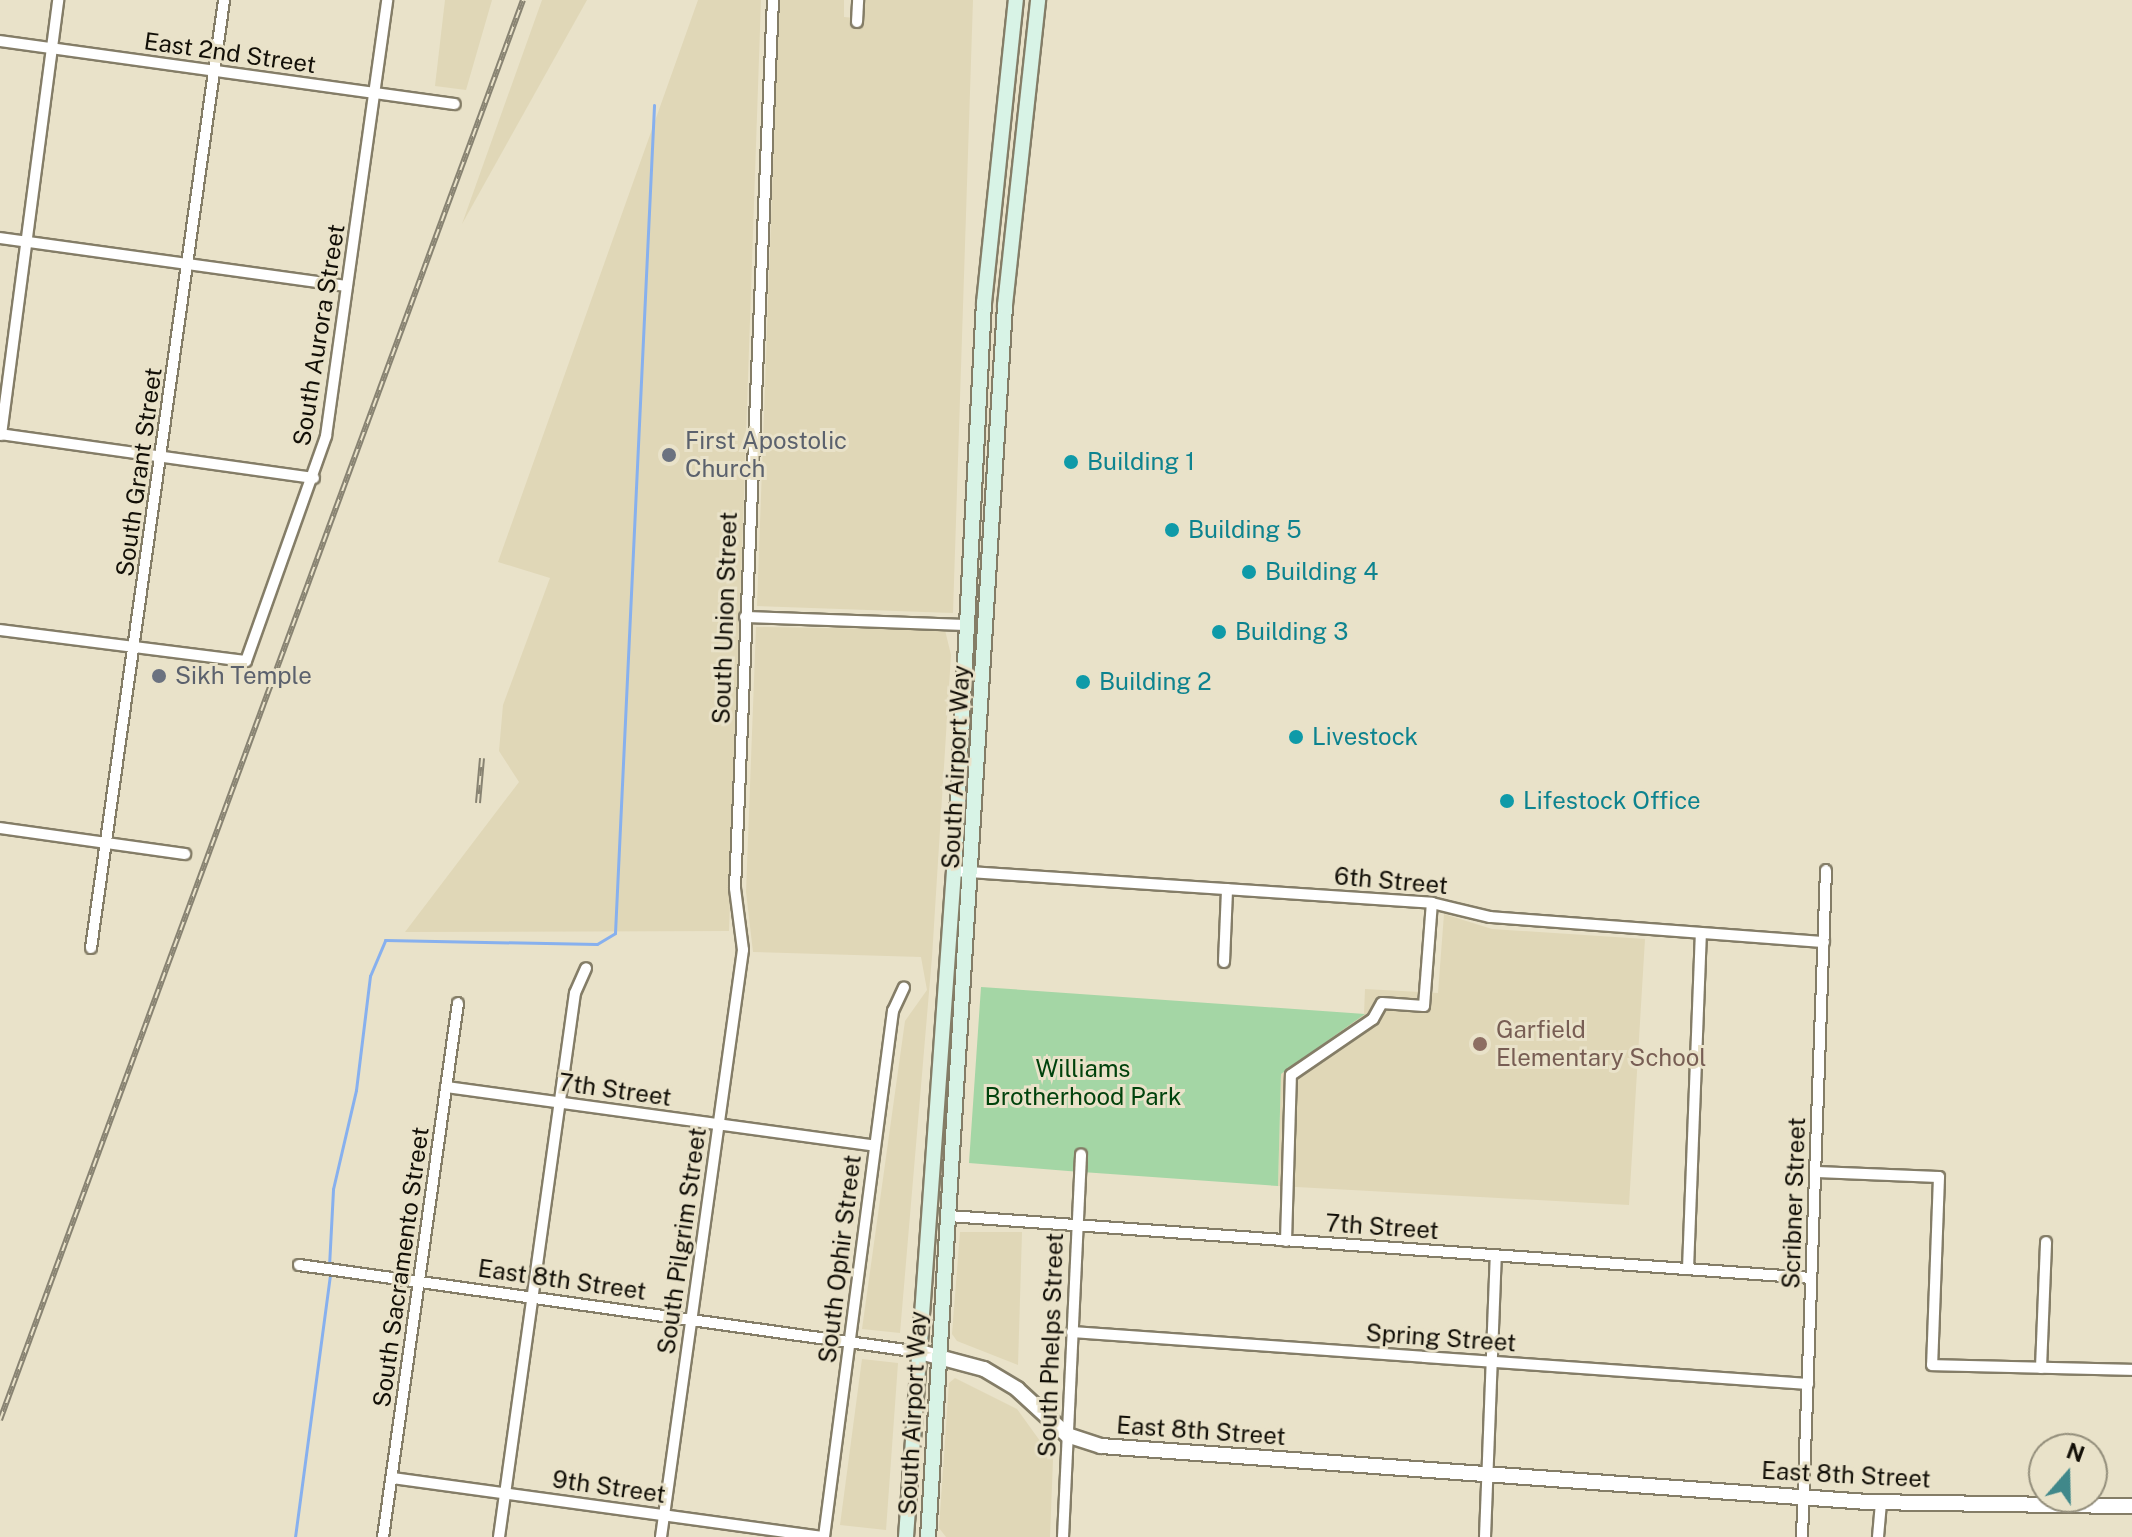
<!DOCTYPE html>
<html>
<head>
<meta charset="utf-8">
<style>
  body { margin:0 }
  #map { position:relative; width:2132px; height:1537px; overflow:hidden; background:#e9e2c9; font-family:"Public Sans",sans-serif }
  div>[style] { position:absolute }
  .built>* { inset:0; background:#e0d7b7 }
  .green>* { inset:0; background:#a4d6a5 }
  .stream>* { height:3px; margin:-1.5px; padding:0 1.5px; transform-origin:1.5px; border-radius:1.5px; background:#87b0ee }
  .roads { filter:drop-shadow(2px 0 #847d67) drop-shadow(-2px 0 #847d67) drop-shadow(0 2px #847d67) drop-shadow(0 -2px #847d67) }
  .minor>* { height:10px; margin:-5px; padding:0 5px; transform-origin:5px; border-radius:5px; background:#fff }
  .tertiary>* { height:14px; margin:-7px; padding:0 7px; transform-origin:7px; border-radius:7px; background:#fff }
  .secondary>* { height:14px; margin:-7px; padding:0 7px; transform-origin:7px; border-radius:7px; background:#d8f3e6 }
  .rail>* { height:6px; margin-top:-3px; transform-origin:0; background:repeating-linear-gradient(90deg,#e9e2c9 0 9px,#888372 0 18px); box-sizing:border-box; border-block:2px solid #888372 }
  .dots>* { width:22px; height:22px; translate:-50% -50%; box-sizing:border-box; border:4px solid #e9e2c9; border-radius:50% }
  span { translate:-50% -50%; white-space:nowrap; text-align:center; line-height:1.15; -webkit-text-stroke:6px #e9e2c9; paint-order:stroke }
  .street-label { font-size:24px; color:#120f07 }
  .worship-label { font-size:24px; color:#5b616d }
  .left { translate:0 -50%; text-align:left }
  .culture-label { font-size:24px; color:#0d838f }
  .education-label { font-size:24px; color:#785e54 }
  .park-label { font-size:24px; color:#00420c }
  .north { position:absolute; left:2028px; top:1433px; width:80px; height:80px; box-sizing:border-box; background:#e9e2c9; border:2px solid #938e7b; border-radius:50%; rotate:20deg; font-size:22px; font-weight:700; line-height:32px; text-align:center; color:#120f07 }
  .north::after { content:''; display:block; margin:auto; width:28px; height:36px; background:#40888a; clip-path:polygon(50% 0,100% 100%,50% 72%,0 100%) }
</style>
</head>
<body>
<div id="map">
  <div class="built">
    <i style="clip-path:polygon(445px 0,492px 0,466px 90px,435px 86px)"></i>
    <i style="clip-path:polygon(542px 0,587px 0,462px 224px)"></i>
    <i style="clip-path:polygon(698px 0,761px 0,729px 931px,405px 932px,519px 782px,499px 751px,503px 705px,550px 578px,498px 562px)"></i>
    <i style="clip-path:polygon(779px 0,844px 0,844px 17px,855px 18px,857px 0,973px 0,953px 613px,757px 606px)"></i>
    <i style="clip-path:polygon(756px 627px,945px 630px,951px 655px,932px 957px,900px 1333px,862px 1329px,905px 1021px,927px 990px,921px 957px,753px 952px,746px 892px)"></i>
    <i style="clip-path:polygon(1444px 914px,1492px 929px,1645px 939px,1629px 1205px,1278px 1186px,1281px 1074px,1364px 1014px,1365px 989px,1438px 993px)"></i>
    <i style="clip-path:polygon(960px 1232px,1022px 1232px,1018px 1365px,957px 1341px,952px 1334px)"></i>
    <i style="clip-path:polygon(862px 1359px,898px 1363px,886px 1530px,840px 1525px)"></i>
    <i style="clip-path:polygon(955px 1378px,1017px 1409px,1053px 1459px,1050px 1537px,946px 1537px,939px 1528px,949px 1383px)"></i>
  </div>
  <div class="green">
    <i style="clip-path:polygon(981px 987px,1365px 1014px,1281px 1074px,1278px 1186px,1068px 1171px,969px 1163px)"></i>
  </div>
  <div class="stream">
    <i style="left:329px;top:1266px;width:77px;rotate:-87deg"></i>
    <i style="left:333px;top:1189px;width:102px;rotate:-76.9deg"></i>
    <i style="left:356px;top:1090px;width:115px;rotate:-83deg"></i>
    <i style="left:370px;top:976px;width:39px;rotate:-67deg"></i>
    <i style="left:385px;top:940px;width:212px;rotate:1.1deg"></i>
    <i style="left:597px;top:944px;width:21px;rotate:-31deg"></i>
    <i style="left:615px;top:933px;width:829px;rotate:-87.3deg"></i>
    <i style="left:295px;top:1537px;width:266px;rotate:-82.4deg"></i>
  </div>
  <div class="roads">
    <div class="minor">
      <i style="left:857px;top:22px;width:22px;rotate:-87deg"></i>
      <i style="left:0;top:41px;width:459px;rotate:7.9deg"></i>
      <i style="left:0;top:238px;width:350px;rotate:7.9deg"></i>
      <i style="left:0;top:434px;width:317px;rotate:8deg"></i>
      <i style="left:1px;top:435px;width:439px;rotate:-82.5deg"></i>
      <i style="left:745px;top:617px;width:222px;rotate:2.1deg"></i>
      <i style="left:0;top:630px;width:248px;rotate:7.2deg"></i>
      <i style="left:246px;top:661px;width:239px;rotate:-70.4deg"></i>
      <i style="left:326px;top:436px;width:440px;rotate:-82deg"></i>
      <i style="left:0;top:828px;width:187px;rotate:8deg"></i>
      <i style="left:954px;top:871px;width:479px;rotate:3.8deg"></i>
      <i style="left:1432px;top:903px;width:60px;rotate:13.6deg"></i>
      <i style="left:1490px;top:917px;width:335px;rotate:4.3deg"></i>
      <i style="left:91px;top:948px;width:957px;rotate:-82.01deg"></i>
      <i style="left:1224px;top:962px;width:73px;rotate:-87.6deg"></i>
      <i style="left:446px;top:1087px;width:432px;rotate:7.8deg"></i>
      <i style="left:1816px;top:1172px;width:123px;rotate:2.3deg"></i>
      <i style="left:1939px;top:1177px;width:188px;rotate:92.1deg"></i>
      <i style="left:1932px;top:1365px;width:200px;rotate:1.4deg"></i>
      <i style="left:949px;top:1216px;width:864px;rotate:4.11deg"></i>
      <i style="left:1286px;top:1241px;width:166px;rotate:-88.3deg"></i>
      <i style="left:1291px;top:1075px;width:99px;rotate:-34.3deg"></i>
      <i style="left:1373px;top:1019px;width:18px;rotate:-61deg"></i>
      <i style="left:1382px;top:1003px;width:42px;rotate:4.1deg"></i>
      <i style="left:1424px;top:1006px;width:103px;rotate:-85.6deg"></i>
      <i style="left:299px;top:1265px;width:627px;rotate:7.98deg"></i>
      <i style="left:1688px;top:1269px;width:336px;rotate:-87.8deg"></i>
      <i style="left:1072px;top:1332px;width:738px;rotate:4.04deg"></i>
      <i style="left:2041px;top:1368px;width:126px;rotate:-87.7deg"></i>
      <i style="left:392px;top:1478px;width:433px;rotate:7.8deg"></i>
      <i style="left:383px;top:1537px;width:539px;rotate:-82.01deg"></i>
      <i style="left:499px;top:1537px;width:549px;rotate:-82.05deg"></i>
      <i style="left:575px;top:993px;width:27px;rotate:-66deg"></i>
      <i style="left:661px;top:1537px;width:593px;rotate:-82.05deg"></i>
      <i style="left:743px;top:950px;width:63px;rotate:-97.4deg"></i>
      <i style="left:735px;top:888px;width:889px;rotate:-87.55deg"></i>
      <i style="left:824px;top:1537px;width:531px;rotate:-82.53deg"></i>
      <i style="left:893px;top:1011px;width:26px;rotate:-65deg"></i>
      <i style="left:1063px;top:1537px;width:383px;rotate:-87.3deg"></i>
      <i style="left:1485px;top:1537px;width:282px;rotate:-87.8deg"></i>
      <i style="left:1802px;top:1537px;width:667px;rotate:-87.94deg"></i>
      <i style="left:1878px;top:1537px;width:36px;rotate:-85deg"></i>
    </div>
    <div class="tertiary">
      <i style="left:920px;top:1352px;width:66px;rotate:14.9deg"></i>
      <i style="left:984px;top:1369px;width:39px;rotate:31deg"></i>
      <i style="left:1017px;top:1389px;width:68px;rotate:42.6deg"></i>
      <i style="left:1067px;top:1435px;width:36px;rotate:18deg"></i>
      <i style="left:1101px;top:1446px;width:769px;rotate:4.18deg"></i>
      <i style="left:1868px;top:1502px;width:264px;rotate:0.9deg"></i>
    </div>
    <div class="secondary">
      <i style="left:906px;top:1537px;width:668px;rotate:-85.88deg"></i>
      <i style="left:954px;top:871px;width:569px;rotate:-86.98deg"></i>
      <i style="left:984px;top:303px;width:305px;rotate:-84deg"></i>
      <i style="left:928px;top:1537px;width:1234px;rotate:-86.42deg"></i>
      <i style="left:1005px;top:305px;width:307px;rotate:-83.8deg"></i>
    </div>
  </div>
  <div class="rail">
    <i style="left:478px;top:803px;width:45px;rotate:-84.9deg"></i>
    <i style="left:0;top:1420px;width:1513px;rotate:-69.78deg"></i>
  </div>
  <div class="dots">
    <i style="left:669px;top:455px;background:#6b7280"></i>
    <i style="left:1071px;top:462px;background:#0f9aa8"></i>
    <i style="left:1172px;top:530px;background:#0f9aa8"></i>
    <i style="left:1249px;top:572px;background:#0f9aa8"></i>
    <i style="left:1219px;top:632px;background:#0f9aa8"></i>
    <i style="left:159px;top:676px;background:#6b7280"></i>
    <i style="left:1083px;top:682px;background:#0f9aa8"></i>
    <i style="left:1296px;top:737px;background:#0f9aa8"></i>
    <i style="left:1507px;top:801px;background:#0f9aa8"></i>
    <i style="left:1480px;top:1044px;background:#8d6e63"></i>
  </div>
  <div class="street-label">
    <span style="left:230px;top:53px;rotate:8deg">East 2nd Street</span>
    <span style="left:319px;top:335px;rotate:-81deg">South Aurora Street</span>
    <span style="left:139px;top:472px;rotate:-82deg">South Grant Street</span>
    <span style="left:725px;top:618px;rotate:-88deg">South Union Street</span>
    <span style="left:956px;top:767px;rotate:-87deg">South Airport Way</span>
    <span style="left:1391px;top:881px;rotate:5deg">6th Street</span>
    <span style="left:615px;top:1090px;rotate:8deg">7th Street</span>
    <span style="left:1794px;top:1203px;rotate:-88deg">Scribner Street</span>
    <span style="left:1382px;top:1227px;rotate:4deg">7th Street</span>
    <span style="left:682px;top:1241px;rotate:-82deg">South Pilgrim Street</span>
    <span style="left:840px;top:1259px;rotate:-83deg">South Ophir Street</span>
    <span style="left:401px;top:1267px;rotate:-82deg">South Sacramento Street</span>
    <span style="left:562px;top:1280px;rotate:8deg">East 8th Street</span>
    <span style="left:1441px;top:1338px;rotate:4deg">Spring Street</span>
    <span style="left:1051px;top:1345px;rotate:-88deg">South Phelps Street</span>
    <span style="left:913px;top:1413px;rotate:-87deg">South Airport Way</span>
    <span style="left:1201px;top:1431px;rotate:4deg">East 8th Street</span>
    <span style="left:1846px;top:1475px;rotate:3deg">East 8th Street</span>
    <span style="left:609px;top:1487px;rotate:8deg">9th Street</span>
  </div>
  <div class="worship-label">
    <span class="left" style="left:685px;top:455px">First Apostolic<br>Church</span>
    <span class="left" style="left:175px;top:676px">Sikh Temple</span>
  </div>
  <div class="culture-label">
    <span class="left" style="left:1087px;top:462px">Building 1</span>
    <span class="left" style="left:1188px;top:530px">Building 5</span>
    <span class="left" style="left:1265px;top:572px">Building 4</span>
    <span class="left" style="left:1235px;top:632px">Building 3</span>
    <span class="left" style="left:1099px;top:682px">Building 2</span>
    <span class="left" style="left:1312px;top:737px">Livestock</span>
    <span class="left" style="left:1523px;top:801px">Lifestock Office</span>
  </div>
  <div class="education-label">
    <span class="left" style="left:1496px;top:1044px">Garfield<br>Elementary School</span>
  </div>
  <div class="park-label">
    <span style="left:1083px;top:1083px">Williams<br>Brotherhood Park</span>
  </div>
  <div class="north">N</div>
</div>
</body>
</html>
